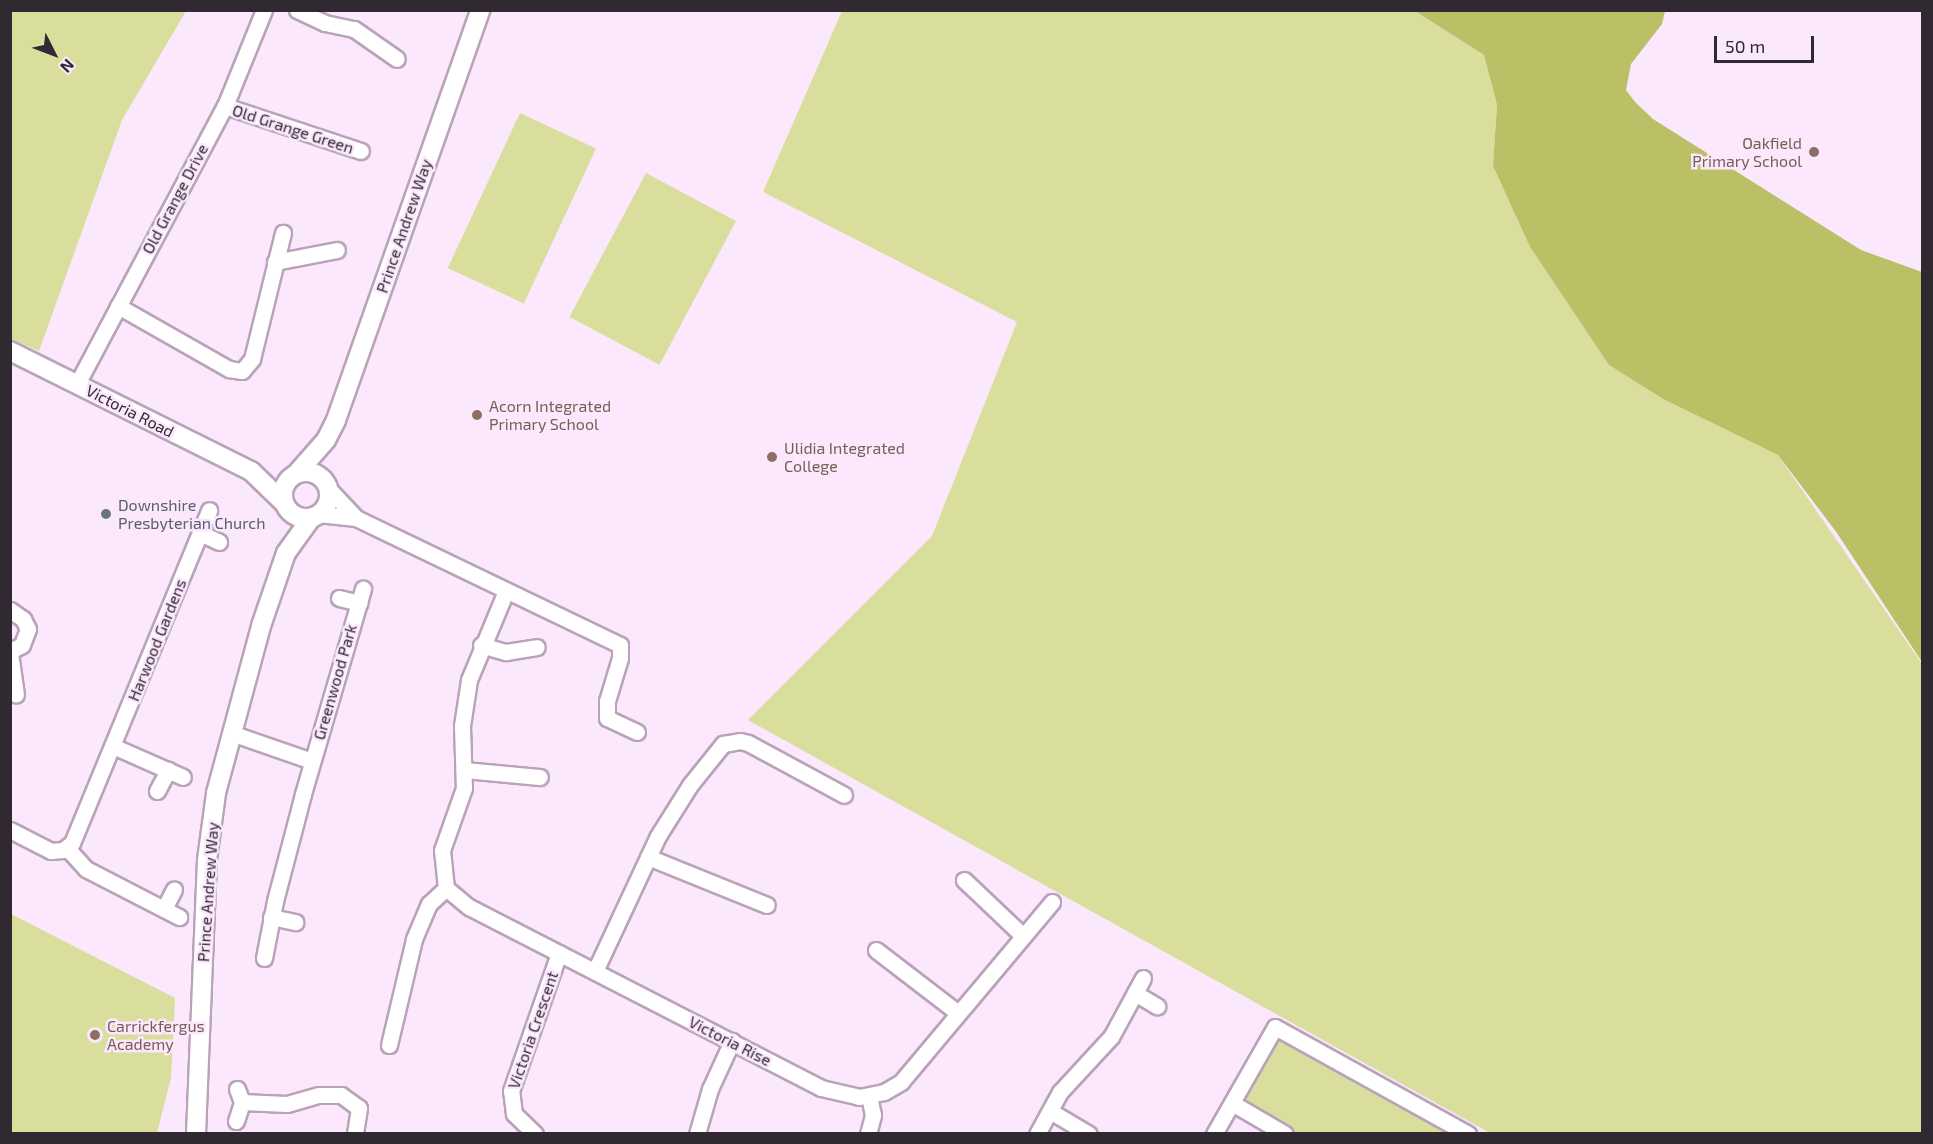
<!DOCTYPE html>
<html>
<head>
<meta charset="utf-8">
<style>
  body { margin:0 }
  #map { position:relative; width:1933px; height:1144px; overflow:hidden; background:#fbe8fc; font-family:"Exo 2",sans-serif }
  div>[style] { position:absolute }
  .green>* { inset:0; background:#d9de9d; transform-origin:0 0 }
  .forest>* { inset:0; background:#bbc066 }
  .roads { filter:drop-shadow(2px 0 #b9a2ba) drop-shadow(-2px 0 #b9a2ba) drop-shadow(0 2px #b9a2ba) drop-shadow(0 -2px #b9a2ba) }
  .minor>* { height:15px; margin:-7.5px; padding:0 7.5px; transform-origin:7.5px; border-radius:7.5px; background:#fff }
  .tertiary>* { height:18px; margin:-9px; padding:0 9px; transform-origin:9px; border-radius:9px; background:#fff }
  .tertiary>.ring { margin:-9px; padding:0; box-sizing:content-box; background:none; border:18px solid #fff; border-radius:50% }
  .dots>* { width:16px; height:16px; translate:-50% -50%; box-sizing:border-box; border:3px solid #fbe8fc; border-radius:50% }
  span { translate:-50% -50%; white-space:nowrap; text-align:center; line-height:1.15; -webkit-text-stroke:5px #fbe8fc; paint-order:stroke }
  .street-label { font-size:16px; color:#312932 }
  .education-label { font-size:16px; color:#785e54 }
  .right { translate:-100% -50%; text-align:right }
  .left { translate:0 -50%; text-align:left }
  .worship-label { font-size:16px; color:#5b616d }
  .frame { position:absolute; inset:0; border:12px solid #312932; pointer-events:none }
  .north { position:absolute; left:24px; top:24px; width:60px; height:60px; -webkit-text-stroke:4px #fbe8fc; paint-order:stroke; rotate:132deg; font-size:16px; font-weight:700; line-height:24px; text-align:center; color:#312932 }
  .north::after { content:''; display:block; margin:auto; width:21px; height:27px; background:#312932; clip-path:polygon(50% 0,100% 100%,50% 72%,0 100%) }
  .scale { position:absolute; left:1714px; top:36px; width:100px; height:27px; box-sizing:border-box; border:3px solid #312932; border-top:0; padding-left:8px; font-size:18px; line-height:21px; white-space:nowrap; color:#312932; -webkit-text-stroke:4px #fbe8fc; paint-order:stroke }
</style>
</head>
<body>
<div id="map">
  <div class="green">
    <i style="clip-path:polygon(10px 11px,186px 11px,122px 120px,39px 351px,11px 339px)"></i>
    <i style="clip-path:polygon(842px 11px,1415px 11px,1484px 55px,1497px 105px,1493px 166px,1530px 247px,1609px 365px,1663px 399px,1778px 455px,1922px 664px,1922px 1133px,1490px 1133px,748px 720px,932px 536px,1017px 322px,763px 192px)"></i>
    <i style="left:520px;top:113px;width:84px;height:171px;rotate:25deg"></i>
    <i style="left:646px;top:173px;width:102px;height:163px;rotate:28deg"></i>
    <i style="clip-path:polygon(11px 914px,175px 998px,171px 1078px,157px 1133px,11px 1133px)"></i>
    <i style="clip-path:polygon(1275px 1027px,1469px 1133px,1286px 1133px,1232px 1103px)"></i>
  </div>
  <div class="forest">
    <i style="clip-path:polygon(1415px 11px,1665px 11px,1662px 24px,1631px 64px,1626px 90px,1635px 102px,1653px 119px,1861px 250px,1922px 272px,1922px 662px,1837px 533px,1778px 455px,1663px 399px,1609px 365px,1530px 247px,1493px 166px,1497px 105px,1484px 55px)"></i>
  </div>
  <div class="roads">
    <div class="minor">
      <i style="left:297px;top:10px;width:31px;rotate:25deg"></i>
      <i style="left:325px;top:23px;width:30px;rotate:12deg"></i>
      <i style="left:354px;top:29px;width:52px;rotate:34.9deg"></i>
      <i style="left:225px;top:106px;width:143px;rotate:18.3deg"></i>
      <i style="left:275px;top:262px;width:63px;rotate:-11deg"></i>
      <i style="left:118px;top:306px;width:128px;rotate:29.6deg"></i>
      <i style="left:229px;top:369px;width:13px;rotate:9deg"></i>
      <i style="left:242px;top:371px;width:16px;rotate:-50deg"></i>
      <i style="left:252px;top:359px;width:130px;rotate:-76.2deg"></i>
      <i style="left:77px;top:384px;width:315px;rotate:-62deg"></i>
      <i style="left:225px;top:106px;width:104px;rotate:-67.9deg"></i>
      <i style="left:328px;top:488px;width:41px;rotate:47deg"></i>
      <i style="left:356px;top:518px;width:293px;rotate:25.7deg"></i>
      <i style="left:620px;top:645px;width:13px;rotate:90deg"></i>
      <i style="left:620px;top:658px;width:45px;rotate:106.8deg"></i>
      <i style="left:607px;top:701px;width:17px;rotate:90deg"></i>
      <i style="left:607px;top:718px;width:33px;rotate:25deg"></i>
      <i style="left:318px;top:514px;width:38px;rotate:6deg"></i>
      <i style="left:200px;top:533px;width:21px;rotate:25deg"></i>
      <i style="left:506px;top:591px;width:96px;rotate:112.6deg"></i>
      <i style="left:469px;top:680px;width:47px;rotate:98.7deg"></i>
      <i style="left:462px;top:726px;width:62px;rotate:88.2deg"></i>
      <i style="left:464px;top:788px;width:66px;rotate:109.5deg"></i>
      <i style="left:442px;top:850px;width:38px;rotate:84deg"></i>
      <i style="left:446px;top:888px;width:30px;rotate:40deg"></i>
      <i style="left:469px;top:907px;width:396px;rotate:27.2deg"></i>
      <i style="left:821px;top:1088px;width:39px;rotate:13deg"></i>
      <i style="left:859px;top:1097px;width:25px;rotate:-11deg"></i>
      <i style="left:884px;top:1092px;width:20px;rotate:-30deg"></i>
      <i style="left:901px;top:1082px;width:235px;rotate:-50deg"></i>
      <i style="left:339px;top:598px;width:21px;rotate:14deg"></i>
      <i style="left:10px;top:610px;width:16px;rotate:35deg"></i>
      <i style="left:23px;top:619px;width:11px;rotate:63deg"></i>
      <i style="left:28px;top:629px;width:17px;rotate:111deg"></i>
      <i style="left:22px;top:645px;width:13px;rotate:153deg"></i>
      <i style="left:481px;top:645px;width:26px;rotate:16deg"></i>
      <i style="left:506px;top:652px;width:31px;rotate:-9deg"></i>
      <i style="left:10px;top:652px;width:43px;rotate:82.1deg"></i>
      <i style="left:231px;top:733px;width:86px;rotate:19.1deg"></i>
      <i style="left:115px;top:747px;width:74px;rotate:23.8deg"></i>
      <i style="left:464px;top:770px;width:76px;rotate:5.3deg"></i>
      <i style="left:157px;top:791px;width:24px;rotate:-62deg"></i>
      <i style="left:10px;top:830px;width:46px;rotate:27.1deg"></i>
      <i style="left:51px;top:851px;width:12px;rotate:-5deg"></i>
      <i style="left:63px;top:850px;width:11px;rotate:-38deg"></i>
      <i style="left:72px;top:843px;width:360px;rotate:-67.6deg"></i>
      <i style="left:67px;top:848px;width:28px;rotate:48deg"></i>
      <i style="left:86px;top:869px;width:105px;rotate:27.3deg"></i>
      <i style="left:648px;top:857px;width:128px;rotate:22deg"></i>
      <i style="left:964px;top:880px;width:81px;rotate:43.5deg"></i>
      <i style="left:164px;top:909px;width:22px;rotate:-63deg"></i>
      <i style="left:271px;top:917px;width:25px;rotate:12deg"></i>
      <i style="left:876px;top:950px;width:103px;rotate:37.5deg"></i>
      <i style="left:264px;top:958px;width:58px;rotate:-79.1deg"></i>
      <i style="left:275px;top:901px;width:111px;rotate:-75.3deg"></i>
      <i style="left:303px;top:794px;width:214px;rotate:-73.7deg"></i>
      <i style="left:595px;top:971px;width:149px;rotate:-65deg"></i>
      <i style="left:658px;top:836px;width:60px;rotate:-57.9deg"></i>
      <i style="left:690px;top:785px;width:53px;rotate:-51.2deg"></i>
      <i style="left:723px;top:744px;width:17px;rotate:-10deg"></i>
      <i style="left:740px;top:741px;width:8px;rotate:14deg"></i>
      <i style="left:748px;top:743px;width:109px;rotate:28.4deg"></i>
      <i style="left:1135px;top:993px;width:26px;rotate:31deg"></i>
      <i style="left:389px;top:1045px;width:109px;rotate:-76.7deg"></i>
      <i style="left:414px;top:939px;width:38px;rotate:-67deg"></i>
      <i style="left:429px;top:904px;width:23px;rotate:-43deg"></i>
      <i style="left:242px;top:1102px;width:45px;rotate:2.5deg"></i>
      <i style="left:287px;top:1104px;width:33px;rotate:-16deg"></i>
      <i style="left:319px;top:1095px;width:22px"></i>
      <i style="left:341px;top:1095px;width:22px;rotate:36deg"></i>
      <i style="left:359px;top:1108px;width:26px;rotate:99deg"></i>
      <i style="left:1232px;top:1103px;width:61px;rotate:30.3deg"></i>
      <i style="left:1050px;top:1111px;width:45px;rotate:30.5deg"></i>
      <i style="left:236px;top:1121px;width:20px;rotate:-72deg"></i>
      <i style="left:242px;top:1102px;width:14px;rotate:-111deg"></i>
      <i style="left:535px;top:1134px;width:29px;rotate:-136deg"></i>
      <i style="left:514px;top:1114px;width:23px;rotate:-97deg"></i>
      <i style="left:511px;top:1091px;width:146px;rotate:-70.8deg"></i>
      <i style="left:697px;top:1134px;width:47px;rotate:-73.9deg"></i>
      <i style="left:710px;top:1089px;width:53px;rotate:-65.4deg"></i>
      <i style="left:868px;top:1134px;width:20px;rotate:-75deg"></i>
      <i style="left:873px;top:1115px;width:19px;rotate:-102deg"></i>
      <i style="left:1037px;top:1134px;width:48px;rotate:-61.3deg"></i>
      <i style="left:1060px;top:1092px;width:75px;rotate:-47.2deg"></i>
      <i style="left:1111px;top:1037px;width:67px;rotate:-61.5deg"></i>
      <i style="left:1214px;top:1134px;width:123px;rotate:-60.3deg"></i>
      <i style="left:1275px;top:1027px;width:221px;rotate:29deg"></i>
    </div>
    <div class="tertiary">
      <i style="left:10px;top:351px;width:269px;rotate:26.5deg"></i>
      <i style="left:251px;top:471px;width:45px;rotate:44.1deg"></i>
      <i class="ring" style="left:283px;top:472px;width:28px;height:28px"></i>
      <i style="left:298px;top:472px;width:43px;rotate:-48.8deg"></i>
      <i style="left:326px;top:440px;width:22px;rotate:-63deg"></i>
      <i style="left:336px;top:420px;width:435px;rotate:-70.6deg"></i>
      <i style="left:196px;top:1134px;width:274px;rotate:-87.7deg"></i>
      <i style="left:207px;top:860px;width:68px;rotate:-82.3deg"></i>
      <i style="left:216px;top:793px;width:173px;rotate:-74.9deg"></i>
      <i style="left:261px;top:626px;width:77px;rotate:-71.1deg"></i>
      <i style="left:286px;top:553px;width:44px;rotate:-54.2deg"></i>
    </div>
  </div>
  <div class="dots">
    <i style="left:1814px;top:152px;background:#8d6e63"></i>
    <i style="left:477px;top:415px;background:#8d6e63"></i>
    <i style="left:772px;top:457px;background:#8d6e63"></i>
    <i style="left:106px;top:514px;background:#6b7280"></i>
    <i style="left:95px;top:1035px;background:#8d6e63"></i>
  </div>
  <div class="street-label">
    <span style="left:293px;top:129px;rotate:18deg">Old Grange Green</span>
    <span style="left:175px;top:199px;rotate:-62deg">Old Grange Drive</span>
    <span style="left:404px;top:226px;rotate:-71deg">Prince Andrew Way</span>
    <span style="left:130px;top:411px;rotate:27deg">Victoria Road</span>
    <span style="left:157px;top:640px;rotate:-68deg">Harwood Gardens</span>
    <span style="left:335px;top:682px;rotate:-74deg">Greenwood Park</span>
    <span style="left:208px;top:892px;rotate:-86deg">Prince Andrew Way</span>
    <span style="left:533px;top:1030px;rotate:-71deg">Victoria Crescent</span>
    <span style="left:730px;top:1041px;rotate:27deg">Victoria Rise</span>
  </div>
  <div class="education-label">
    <span class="right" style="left:1802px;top:152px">Oakfield<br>Primary School</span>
    <span class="left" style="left:489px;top:415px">Acorn Integrated<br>Primary School</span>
    <span class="left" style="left:784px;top:457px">Ulidia Integrated<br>College</span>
    <span class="left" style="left:107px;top:1035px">Carrickfergus<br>Academy</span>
  </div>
  <div class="worship-label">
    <span class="left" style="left:118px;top:514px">Downshire<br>Presbyterian Church</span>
  </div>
  <div class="frame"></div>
  <div class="north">N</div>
  <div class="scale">50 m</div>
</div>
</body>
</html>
